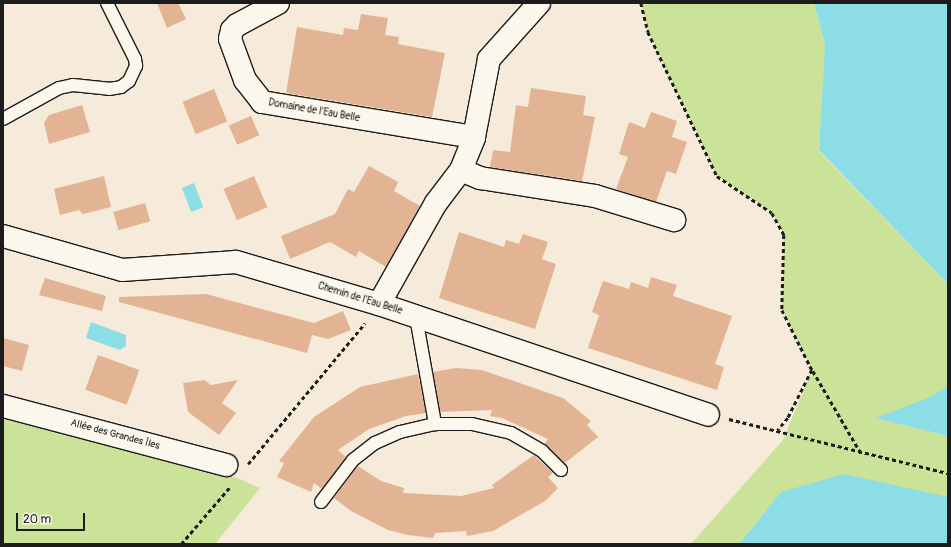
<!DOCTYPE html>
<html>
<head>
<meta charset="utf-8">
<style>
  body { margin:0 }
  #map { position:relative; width:951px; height:547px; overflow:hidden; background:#f6eada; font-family:Pangolin,sans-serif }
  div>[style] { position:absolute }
  .green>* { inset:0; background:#cae398 }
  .water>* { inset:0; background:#8cdde6; transform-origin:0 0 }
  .building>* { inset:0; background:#e2b493; transform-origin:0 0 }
  .path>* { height:2.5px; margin-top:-1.25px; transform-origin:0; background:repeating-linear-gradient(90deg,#1c1c1c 0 4px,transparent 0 7px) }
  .roads { filter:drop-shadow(1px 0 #1c1c1c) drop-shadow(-1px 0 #1c1c1c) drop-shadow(0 1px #1c1c1c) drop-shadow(0 -1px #1c1c1c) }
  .service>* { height:12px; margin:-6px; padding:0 6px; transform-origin:6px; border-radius:6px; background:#fbf7ec }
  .minor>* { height:22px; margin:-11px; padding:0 11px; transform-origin:11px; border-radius:11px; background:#fbf7ec }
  span { translate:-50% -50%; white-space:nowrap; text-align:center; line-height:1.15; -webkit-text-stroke:3px #fbf7ec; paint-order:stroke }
  .street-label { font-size:10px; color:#1c1c1c }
  .frame { position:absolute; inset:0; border:4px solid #1c1c1c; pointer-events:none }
  .scale { position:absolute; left:16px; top:513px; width:69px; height:18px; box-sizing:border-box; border:2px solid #1c1c1c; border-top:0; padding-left:5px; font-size:12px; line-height:14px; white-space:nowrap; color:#1c1c1c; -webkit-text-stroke:3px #fbf7ec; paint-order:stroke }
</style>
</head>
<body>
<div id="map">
  <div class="green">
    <i style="clip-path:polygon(641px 3px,814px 3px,825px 44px,819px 151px,948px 284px,948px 405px,875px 418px,948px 436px,948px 512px,781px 492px,739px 544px,691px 544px,783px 440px,812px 370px,782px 310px,784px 234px,772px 213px,717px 176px,648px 32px)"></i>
    <i style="clip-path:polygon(3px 417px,237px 478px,260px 488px,215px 544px,3px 544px)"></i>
  </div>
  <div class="water">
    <i style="clip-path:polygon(814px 3px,948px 3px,948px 284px,819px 150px,825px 44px)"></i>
    <i style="left:194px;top:183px;width:26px;height:13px;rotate:69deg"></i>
    <i style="clip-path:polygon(91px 322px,126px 335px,126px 346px,120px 350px,86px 338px)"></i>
    <i style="clip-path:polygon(948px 386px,948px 436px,875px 418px,928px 398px)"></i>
    <i style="clip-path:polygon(844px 474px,948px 497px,948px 544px,739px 544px,781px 492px)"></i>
  </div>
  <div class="building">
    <i style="clip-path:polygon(157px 3px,178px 3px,186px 19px,167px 28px)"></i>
    <i style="clip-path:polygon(361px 14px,388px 18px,385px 35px,399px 37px,398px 44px,445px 53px,432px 117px,286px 93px,297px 27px,343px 35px,344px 28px,358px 30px)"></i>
    <i style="clip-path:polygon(531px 88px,586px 96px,583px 115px,595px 117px,582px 181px,490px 167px,493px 150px,510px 152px,516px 105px,528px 107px)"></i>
    <i style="left:214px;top:89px;width:35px;height:34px;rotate:68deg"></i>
    <i style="clip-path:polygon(82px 105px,90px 132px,49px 144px,44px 123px,49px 115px)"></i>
    <i style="clip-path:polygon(651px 112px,677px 121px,672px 137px,687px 142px,676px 174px,667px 171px,656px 202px,616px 189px,628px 157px,619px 154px,629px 122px,645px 128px)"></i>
    <i style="left:251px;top:116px;width:21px;height:24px;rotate:67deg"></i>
    <i style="clip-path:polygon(369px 166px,398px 182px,394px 191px,420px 206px,386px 267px,359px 251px,356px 257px,330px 242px,290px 259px,281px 236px,335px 214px,348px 189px,354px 192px)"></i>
    <i style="clip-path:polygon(104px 176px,111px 207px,83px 214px,79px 210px,60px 215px,54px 189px)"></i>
    <i style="left:254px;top:176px;width:34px;height:33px;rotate:67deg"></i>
    <i style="left:145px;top:203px;width:19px;height:33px;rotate:74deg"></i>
    <i style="clip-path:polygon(459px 232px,504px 247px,506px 240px,519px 244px,523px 234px,548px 242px,542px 259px,556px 264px,535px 329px,439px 298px)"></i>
    <i style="clip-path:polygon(651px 277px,677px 285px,673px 296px,732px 316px,715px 364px,724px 367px,717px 390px,588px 348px,599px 315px,592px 312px,603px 281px,629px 289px,631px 282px,648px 288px)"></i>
    <i style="clip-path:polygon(45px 278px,106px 296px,102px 311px,39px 295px)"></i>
    <i style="clip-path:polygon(206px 294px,314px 323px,343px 311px,351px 330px,328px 339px,312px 335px,307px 353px,119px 302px,119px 297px)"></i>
    <i style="clip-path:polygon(3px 338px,29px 345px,22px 371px,3px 366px)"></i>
    <i style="left:98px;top:355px;width:44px;height:37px;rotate:20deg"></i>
    <i style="clip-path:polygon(456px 368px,482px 370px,563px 398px,591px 421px,587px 425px,598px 437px,565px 463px,544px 444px,548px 439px,502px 418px,490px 416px,492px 410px,440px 412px,433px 372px)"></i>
    <i style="clip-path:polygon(418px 374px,426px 413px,406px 416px,369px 429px,338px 450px,346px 457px,322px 489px,314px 483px,311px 492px,277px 477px,284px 463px,279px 461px,314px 417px,360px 387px)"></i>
    <i style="clip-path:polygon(204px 380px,211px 385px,238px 380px,222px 403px,236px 413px,219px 435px,188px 412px,183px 383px)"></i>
    <i style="clip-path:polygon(534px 455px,553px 473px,548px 477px,558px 488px,545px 501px,493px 531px,467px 536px,466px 531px,435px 533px,433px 538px,408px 535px,388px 530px,351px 511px,334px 498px,358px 466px,381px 481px,404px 488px,403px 493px,461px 496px,494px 488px,492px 485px)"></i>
  </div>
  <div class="path">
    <i style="left:641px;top:3px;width:30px;rotate:76deg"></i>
    <i style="left:648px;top:32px;width:160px;rotate:64.4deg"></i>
    <i style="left:717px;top:176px;width:66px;rotate:33.9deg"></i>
    <i style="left:772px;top:213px;width:25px;rotate:61deg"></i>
    <i style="left:784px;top:235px;width:75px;rotate:91.5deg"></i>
    <i style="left:782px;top:310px;width:67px;rotate:63.4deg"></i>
    <i style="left:812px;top:370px;width:54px;rotate:116.6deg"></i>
    <i style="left:788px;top:418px;width:16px;rotate:130deg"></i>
    <i style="left:813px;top:371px;width:95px;rotate:59.7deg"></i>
    <i style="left:729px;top:419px;width:226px;rotate:13.9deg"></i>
    <i style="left:248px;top:464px;width:183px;rotate:-50.3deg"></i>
    <i style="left:181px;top:544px;width:74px;rotate:-49.4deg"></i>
  </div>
  <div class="roads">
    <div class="service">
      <i style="left:3px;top:119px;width:64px;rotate:-29deg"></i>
      <i style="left:59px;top:88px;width:14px;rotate:-12deg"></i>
      <i style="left:73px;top:85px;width:36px;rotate:6deg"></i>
      <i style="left:109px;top:89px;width:12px;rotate:-9deg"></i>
      <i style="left:121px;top:87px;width:10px;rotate:-37deg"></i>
      <i style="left:129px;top:81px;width:17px;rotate:-65deg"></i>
      <i style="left:136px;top:66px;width:7px;rotate:-98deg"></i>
      <i style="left:135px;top:59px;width:63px;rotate:-116.6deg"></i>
      <i style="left:416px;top:317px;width:109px;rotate:79.9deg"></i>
      <i style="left:321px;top:502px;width:53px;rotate:-52.7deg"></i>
      <i style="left:353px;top:460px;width:28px;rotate:-38deg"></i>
      <i style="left:375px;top:443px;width:27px;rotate:-24deg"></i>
      <i style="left:400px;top:432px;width:36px;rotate:-13deg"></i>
      <i style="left:435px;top:424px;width:37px"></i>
      <i style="left:472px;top:424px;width:40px;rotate:13deg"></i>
      <i style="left:511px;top:433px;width:36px;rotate:30deg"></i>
      <i style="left:542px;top:451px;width:27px;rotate:45deg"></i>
    </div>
    <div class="minor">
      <i style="left:278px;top:3px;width:47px;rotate:151.8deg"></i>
      <i style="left:237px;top:25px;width:7px;rotate:135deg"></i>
      <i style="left:232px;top:30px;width:9px;rotate:103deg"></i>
      <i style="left:230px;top:39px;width:44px;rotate:69.9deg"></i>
      <i style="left:245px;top:80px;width:28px;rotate:52deg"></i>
      <i style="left:262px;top:102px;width:215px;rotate:9.4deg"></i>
      <i style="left:461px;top:170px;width:21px;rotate:23deg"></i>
      <i style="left:480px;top:178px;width:116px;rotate:8.9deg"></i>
      <i style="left:595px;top:196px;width:83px;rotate:16.9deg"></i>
      <i style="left:3px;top:236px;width:124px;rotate:15.9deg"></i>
      <i style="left:122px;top:270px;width:114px;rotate:-4deg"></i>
      <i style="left:236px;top:262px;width:149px;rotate:16.4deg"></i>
      <i style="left:379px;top:304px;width:347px;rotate:18.6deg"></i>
      <i style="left:379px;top:304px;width:116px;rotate:-60.6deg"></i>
      <i style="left:436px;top:203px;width:41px;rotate:-52.9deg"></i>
      <i style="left:461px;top:170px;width:35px;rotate:-68deg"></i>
      <i style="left:474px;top:137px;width:79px;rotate:-79.1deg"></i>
      <i style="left:489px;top:59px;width:75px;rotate:-48.2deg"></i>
      <i style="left:3px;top:406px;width:231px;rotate:14.8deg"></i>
    </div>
  </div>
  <div class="street-label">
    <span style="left:314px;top:111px;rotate:10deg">Domaine de l'Eau Belle</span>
    <span style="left:360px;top:299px;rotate:17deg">Chemin de l'Eau Belle</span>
    <span style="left:115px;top:435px;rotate:15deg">Allée des Grandes Îles</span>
  </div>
  <div class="frame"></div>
  <div class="scale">20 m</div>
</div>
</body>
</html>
